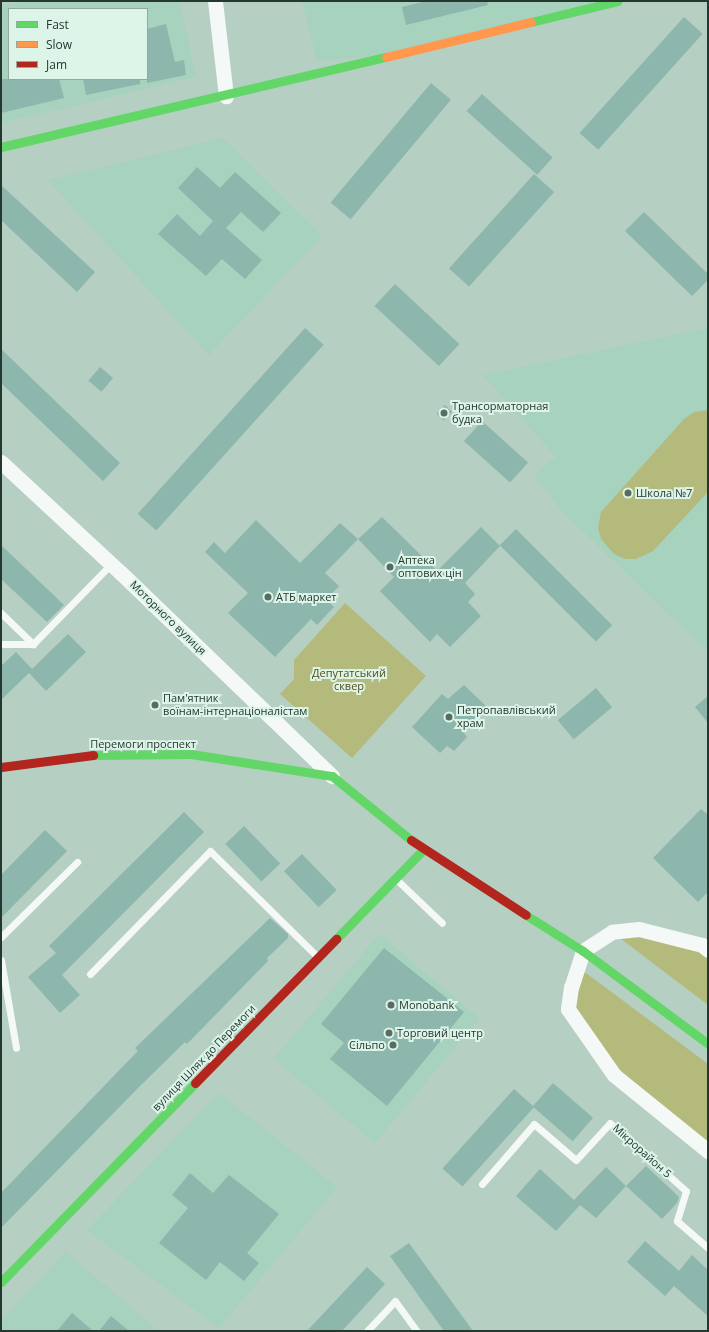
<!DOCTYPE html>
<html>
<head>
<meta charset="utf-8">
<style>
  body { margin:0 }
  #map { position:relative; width:709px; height:1332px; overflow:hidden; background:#b5cfc2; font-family:"Open Sans",sans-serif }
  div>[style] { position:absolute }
  .built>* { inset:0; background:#a7d2be; transform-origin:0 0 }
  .green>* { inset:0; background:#b3ba7c }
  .building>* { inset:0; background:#8db6ad; transform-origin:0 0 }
  .lane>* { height:7px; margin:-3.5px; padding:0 3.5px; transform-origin:3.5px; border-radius:3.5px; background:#f4f8f6 }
  .street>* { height:15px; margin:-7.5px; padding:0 7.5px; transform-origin:7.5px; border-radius:7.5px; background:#f4f8f6 }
  .fast>* { height:9px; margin:-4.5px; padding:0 4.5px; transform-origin:4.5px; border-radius:4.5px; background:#63d668 }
  .slow>* { height:9px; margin:-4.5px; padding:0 4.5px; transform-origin:4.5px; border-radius:4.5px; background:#ff974d }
  .jam>* { height:9px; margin:-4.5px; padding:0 4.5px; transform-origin:4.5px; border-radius:4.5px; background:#b3261e }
  .dots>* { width:11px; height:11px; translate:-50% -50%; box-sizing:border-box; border:2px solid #ddf4e9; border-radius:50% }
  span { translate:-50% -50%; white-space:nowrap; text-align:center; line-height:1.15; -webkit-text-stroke:4px #ddf4e9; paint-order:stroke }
  .poi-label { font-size:11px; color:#253830 }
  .left { translate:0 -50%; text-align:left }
  .right { translate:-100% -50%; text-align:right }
  .street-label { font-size:11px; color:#253830 }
  .park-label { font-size:11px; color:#534e17 }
  .frame { position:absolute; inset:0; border:2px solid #253830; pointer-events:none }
  .legend { position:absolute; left:8px; top:8px; width:140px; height:72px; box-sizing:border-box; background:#ddf4e9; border:1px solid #93a99f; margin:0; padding:5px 7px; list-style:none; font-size:12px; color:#253830 }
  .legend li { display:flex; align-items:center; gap:8px; height:20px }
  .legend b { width:20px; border:1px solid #93a99f }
</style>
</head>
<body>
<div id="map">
  <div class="built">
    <i style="clip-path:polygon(evenodd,28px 1px,180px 1px,196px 77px,1px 123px,1px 6px,28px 1px,9px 9px,147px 9px,147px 79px,9px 79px,9px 9px)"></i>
    <i style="clip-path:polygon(302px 1px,604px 1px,409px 52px,317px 61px)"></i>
    <i style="clip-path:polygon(223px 138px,322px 236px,209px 355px,48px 180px)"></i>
    <i style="clip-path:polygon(708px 328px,708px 652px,562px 511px,534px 475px,556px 457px,483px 375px)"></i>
    <i style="left:379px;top:934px;width:131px;height:163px;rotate:40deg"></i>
    <i style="clip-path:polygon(219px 1093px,337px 1187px,219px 1328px,87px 1230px)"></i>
    <i style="clip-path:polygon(66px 1252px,159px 1331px,1px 1331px,1px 1321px)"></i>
  </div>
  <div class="green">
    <i style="clip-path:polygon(708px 410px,708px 492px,653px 551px,636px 559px,625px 559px,614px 554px,601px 539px,598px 528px,601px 512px,684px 419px,694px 412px)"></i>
    <i style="clip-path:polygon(345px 603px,426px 676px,352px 758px,280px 694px,294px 679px,294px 660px)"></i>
    <i style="clip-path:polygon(639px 929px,708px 950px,708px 1005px,612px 932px)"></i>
    <i style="clip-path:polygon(578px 967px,708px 1064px,708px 1151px,614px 1075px,568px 1009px)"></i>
  </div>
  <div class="building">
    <i style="clip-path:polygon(427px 1px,487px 1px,488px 5px,406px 25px,402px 7px)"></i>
    <i style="left:684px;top:17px;width:25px;height:156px;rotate:42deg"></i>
    <i style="clip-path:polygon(166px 24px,175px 62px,184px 60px,186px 75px,147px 83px,147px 29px)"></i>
    <i style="clip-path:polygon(1px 79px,59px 79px,64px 98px,1px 113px)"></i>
    <i style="clip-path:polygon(83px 79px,140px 79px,140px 84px,86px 95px)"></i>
    <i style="left:431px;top:83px;width:26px;height:156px;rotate:40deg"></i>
    <i style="left:482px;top:94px;width:95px;height:23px;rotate:42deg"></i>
    <i style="clip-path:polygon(197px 167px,220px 188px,235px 172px,281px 213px,263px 232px,241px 212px,226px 228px,262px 260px,245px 279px,222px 259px,206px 276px,158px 234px,177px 214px,200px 236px,213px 221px,178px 188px)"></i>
    <i style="left:534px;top:174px;width:27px;height:127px;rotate:42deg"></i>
    <i style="clip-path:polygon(1px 185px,95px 272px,77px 292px,1px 220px)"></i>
    <i style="clip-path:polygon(644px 212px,708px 274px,708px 280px,692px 296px,625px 231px)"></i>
    <i style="left:395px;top:284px;width:88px;height:30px;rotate:43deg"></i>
    <i style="left:305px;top:328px;width:25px;height:250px;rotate:42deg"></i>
    <i style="clip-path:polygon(1px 349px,120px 463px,103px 481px,1px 383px)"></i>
    <i style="left:100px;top:367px;width:17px;height:18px;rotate:40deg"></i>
    <i style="left:445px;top:405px;width:10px;height:12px;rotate:45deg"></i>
    <i style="left:482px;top:421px;width:62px;height:27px;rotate:42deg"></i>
    <i style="clip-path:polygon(382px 517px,437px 571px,481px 527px,500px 546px,465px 583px,475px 594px,468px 602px,481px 616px,450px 647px,437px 634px,430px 642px,380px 591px,394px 577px,358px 539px)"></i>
    <i style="clip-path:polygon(256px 520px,300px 563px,340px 523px,358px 539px,325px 573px,339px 586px,326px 600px,334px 607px,317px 625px,311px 619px,275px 657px,228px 613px,248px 593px,205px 552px,214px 542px,225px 553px)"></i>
    <i style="left:516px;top:529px;width:136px;height:23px;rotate:45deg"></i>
    <i style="clip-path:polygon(1px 545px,64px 605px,47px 622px,1px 579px)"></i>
    <i style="clip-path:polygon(68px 634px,86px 652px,46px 691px,29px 673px,1px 700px,1px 666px,16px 652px,32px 669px)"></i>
    <i style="clip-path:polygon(464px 685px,487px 707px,463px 732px,467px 737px,454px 751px,447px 746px,440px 753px,412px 727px,442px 694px,448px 699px)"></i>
    <i style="left:596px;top:688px;width:25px;height:50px;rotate:50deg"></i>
    <i style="clip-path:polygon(708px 696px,708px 723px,695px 707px)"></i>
    <i style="clip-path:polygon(701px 809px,708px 815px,708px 892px,698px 902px,653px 858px)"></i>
    <i style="clip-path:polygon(184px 812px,204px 832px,62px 975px,80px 995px,60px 1013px,28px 977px,56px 953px,49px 946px)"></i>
    <i style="left:244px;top:826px;width:52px;height:26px;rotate:46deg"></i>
    <i style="clip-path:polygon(45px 830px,67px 851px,1px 918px,1px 875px)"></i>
    <i style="left:302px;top:854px;width:50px;height:25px;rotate:46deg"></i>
    <i style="clip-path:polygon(270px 918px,288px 934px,288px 938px,267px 958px,268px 961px,187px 1044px,185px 1042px,139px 1087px,1px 1228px,1px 1193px,132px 1057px,138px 1051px,135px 1048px)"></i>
    <i style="clip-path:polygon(384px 948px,464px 1012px,387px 1106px,330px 1059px,344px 1043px,321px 1024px)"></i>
    <i style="left:553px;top:1083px;width:53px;height:31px;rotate:41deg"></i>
    <i style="left:514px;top:1089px;width:27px;height:107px;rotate:42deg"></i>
    <i style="clip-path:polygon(646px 1166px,679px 1197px,677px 1203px,662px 1219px,626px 1186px)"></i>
    <i style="clip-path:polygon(606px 1167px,626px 1186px,596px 1218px,580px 1205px,556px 1231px,516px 1196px,540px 1169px,574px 1200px)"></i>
    <i style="clip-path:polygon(190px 1173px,213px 1193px,229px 1175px,279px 1214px,247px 1253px,259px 1263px,244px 1281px,220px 1262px,206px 1280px,159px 1243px,188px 1208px,172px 1195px)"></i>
    <i style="clip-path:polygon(645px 1241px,679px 1271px,692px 1255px,708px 1270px,708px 1316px,674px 1286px,665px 1296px,627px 1262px)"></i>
    <i style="clip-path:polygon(409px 1243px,473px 1331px,444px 1331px,390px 1256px)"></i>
    <i style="clip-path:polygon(367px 1267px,385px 1284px,342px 1331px,307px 1331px)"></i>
    <i style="clip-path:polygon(72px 1313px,93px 1331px,57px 1331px)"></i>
    <i style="clip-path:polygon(111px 1316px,129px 1331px,99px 1331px)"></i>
  </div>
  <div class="lane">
    <i style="left:1px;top:613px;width:45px;rotate:44.1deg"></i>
    <i style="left:1px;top:644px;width:32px"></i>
    <i style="left:33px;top:644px;width:112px;rotate:-45.7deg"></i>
    <i style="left:397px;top:880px;width:62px;rotate:43.7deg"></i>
    <i style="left:1px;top:937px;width:107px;rotate:-44.6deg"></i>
    <i style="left:1px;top:960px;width:89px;rotate:80.3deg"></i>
    <i style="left:90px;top:974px;width:172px;rotate:-45.7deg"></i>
    <i style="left:210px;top:851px;width:150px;rotate:44.5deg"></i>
    <i style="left:482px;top:1184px;width:79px;rotate:-49.1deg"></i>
    <i style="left:534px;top:1124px;width:55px;rotate:40.6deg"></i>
    <i style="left:576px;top:1160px;width:50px;rotate:-47.4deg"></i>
    <i style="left:610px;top:1123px;width:102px;rotate:41.8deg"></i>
    <i style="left:686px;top:1191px;width:31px;rotate:107deg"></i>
    <i style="left:677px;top:1221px;width:41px;rotate:41.1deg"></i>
    <i style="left:367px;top:1331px;width:41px;rotate:-47deg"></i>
    <i style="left:395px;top:1301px;width:37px;rotate:54deg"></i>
  </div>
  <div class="street">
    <i style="left:215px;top:1px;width:96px;rotate:83.4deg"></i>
    <i style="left:1px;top:462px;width:163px;rotate:42.8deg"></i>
    <i style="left:121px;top:573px;width:293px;rotate:43.9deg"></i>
    <i style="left:708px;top:950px;width:8px;rotate:-140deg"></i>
    <i style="left:702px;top:945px;width:65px;rotate:-165.7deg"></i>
    <i style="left:639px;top:929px;width:27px;rotate:174deg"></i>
    <i style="left:612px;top:932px;width:35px;rotate:147deg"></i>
    <i style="left:583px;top:951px;width:38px;rotate:108deg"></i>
    <i style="left:571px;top:987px;width:22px;rotate:98deg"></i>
    <i style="left:568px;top:1009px;width:80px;rotate:55.1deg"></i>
    <i style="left:614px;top:1075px;width:121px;rotate:39deg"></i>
  </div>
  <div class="fast">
    <i style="left:531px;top:22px;width:89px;rotate:-13.6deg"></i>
    <i style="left:1px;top:147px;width:395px;rotate:-13.2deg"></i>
    <i style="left:93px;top:755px;width:98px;rotate:-0.6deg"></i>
    <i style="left:191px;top:754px;width:143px;rotate:8.9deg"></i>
    <i style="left:332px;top:776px;width:102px;rotate:39deg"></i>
    <i style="left:526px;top:915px;width:67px;rotate:32.3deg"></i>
    <i style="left:583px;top:951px;width:156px;rotate:36.6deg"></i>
    <i style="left:336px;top:939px;width:124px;rotate:-45.7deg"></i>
    <i style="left:1px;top:1282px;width:278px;rotate:-45.7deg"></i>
  </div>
  <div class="slow">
    <i style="left:386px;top:57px;width:149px;rotate:-13.6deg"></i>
  </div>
  <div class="jam">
    <i style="left:1px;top:767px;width:93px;rotate:-7.4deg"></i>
    <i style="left:411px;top:840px;width:137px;rotate:33.1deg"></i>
    <i style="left:195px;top:1083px;width:202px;rotate:-45.6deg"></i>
  </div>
  <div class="dots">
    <i style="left:444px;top:413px;background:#576d63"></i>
    <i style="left:628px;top:493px;background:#576d63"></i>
    <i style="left:390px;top:567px;background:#576d63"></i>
    <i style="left:268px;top:597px;background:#576d63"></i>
    <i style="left:155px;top:705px;background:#576d63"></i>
    <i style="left:449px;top:717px;background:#576d63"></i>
    <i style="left:391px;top:1005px;background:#576d63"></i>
    <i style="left:389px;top:1033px;background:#576d63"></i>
    <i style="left:393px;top:1045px;background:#576d63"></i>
  </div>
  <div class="poi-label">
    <span class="left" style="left:452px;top:413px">Трансорматорная<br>будка</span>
    <span class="left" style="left:636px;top:493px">Школа №7</span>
    <span class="left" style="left:398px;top:567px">Аптека<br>оптових цін</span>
    <span class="left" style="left:276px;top:597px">АТБ маркет</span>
    <span class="left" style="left:163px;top:705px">Пам'ятник<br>воїнам-інтернаціоналістам</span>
    <span class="left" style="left:457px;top:717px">Петропавлівський<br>храм</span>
    <span class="left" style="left:399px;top:1005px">Monobank</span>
    <span class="left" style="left:397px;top:1033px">Торговий центр</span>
    <span class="right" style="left:385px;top:1045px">Сільпо</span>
  </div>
  <div class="street-label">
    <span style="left:168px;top:618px;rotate:44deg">Моторного вулиця</span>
    <span style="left:143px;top:744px">Перемоги проспект</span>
    <span style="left:204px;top:1058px;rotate:-46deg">вулиця Шлях до Перемоги</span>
    <span style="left:642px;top:1151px;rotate:42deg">Мікрорайон 5</span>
  </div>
  <div class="park-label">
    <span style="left:349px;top:680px">Депутатський<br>сквер</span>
  </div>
  <div class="frame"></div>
  <ul class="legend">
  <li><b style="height:5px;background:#63d668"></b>Fast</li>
  <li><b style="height:5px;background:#ff974d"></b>Slow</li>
  <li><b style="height:5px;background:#b3261e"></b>Jam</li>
  </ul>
</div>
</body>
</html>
